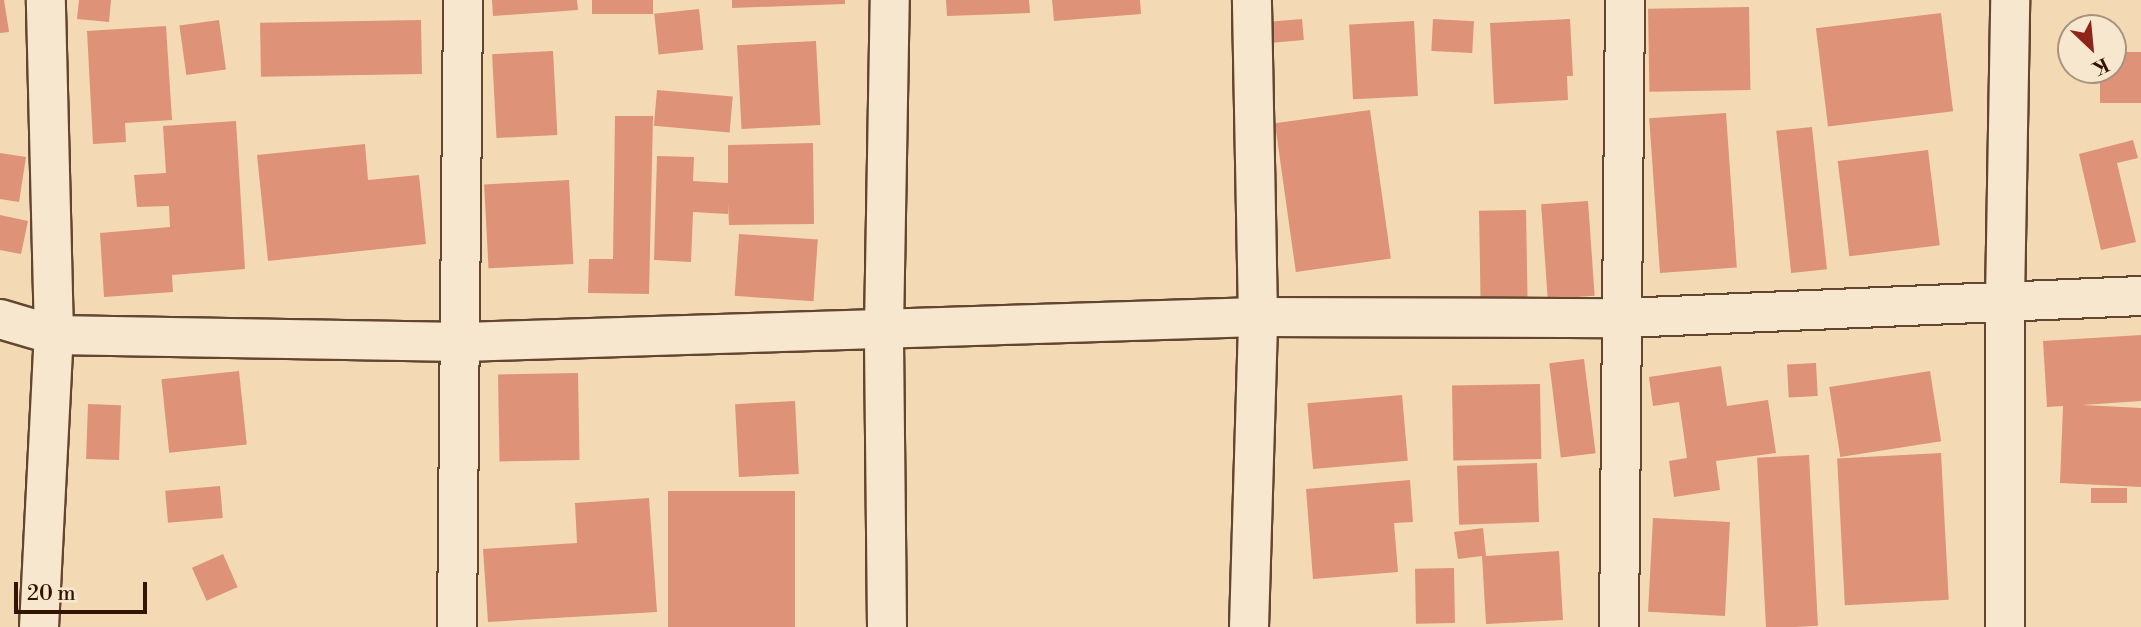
<!DOCTYPE html>
<html>
<head>
<meta charset="utf-8">
<style>
  body { margin:0 }
  #map { position:relative; width:2141px; height:627px; overflow:hidden; background:#f3dab5; font-family:"Libre Bodoni",serif }
  div>[style] { position:absolute }
  .building>* { inset:0; background:#de9277; transform-origin:0 0 }
  .roads { filter:drop-shadow(2px 0 #62462e) drop-shadow(-2px 0 #62462e) drop-shadow(0 2px #62462e) drop-shadow(0 -2px #62462e) }
  .street>* { height:38px; margin:-19px; padding:0 19px; transform-origin:19px; border-radius:19px; background:#f7e7cf }
  span { translate:-50% -50%; white-space:nowrap; text-align:center; line-height:1.15; -webkit-text-stroke:7px #f7e7cf; paint-order:stroke }
  .north { position:absolute; left:2057px; top:14px; width:70px; height:70px; box-sizing:border-box; background:#f7e7cf; border:2px solid #a8937d; border-radius:50%; rotate:154deg; font-size:19px; font-weight:700; line-height:28px; text-align:center; color:#321401 }
  .north::after { content:''; display:block; margin:auto; width:24px; height:32px; background:#8f2418; clip-path:polygon(50% 0,100% 100%,50% 72%,0 100%) }
  .scale { position:absolute; left:14px; top:582px; width:133px; height:32px; box-sizing:border-box; border:4px solid #321401; border-top:0; padding-left:9px; font-size:21px; line-height:24px; white-space:nowrap; color:#321401; -webkit-text-stroke:5px #f7e7cf; paint-order:stroke }
</style>
</head>
<body>
<div id="map">
  <div class="building">
    <i style="clip-path:polygon(0 0,4px 0,9px 32px,0 33px)"></i>
    <i style="clip-path:polygon(79px 0,111px 0,109px 22px,77px 19px)"></i>
    <i style="clip-path:polygon(492px 0,577px 0,578px 10px,493px 16px)"></i>
    <i style="left:592px;top:0;width:61px;height:14px"></i>
    <i style="clip-path:polygon(732px 0,845px 0,845px 4px,732px 8px)"></i>
    <i style="clip-path:polygon(946px 0,1029px 0,1030px 13px,947px 16px)"></i>
    <i style="clip-path:polygon(1052px 0,1140px 0,1141px 14px,1054px 21px)"></i>
    <i style="left:1749px;top:7px;width:83px;height:101px;rotate:89deg"></i>
    <i style="left:699px;top:9px;width:41px;height:45px;rotate:84deg"></i>
    <i style="left:1941px;top:13px;width:99px;height:126px;rotate:83deg"></i>
    <i style="left:1302px;top:19px;width:21px;height:36px;rotate:85deg"></i>
    <i style="left:1433px;top:19px;width:41px;height:32px;rotate:3deg"></i>
    <i style="clip-path:polygon(1570px 19px,1573px 76px,1567px 76px,1568px 100px,1494px 104px,1490px 23px)"></i>
    <i style="left:219px;top:20px;width:50px;height:40px;rotate:82deg"></i>
    <i style="left:421px;top:20px;width:54px;height:161px;rotate:89deg"></i>
    <i style="left:1414px;top:21px;width:75px;height:65px;rotate:87deg"></i>
    <i style="clip-path:polygon(166px 26px,172px 120px,125px 123px,126px 142px,93px 144px,87px 31px)"></i>
    <i style="left:816px;top:41px;width:84px;height:79px;rotate:87deg"></i>
    <i style="left:553px;top:51px;width:84px;height:61px;rotate:87deg"></i>
    <i style="clip-path:polygon(2113px 52px,2141px 52px,2141px 103px,2100px 103px,2100px 70px,2113px 70px)"></i>
    <i style="left:657px;top:90px;width:76px;height:36px;rotate:5deg"></i>
    <i style="left:1370px;top:110px;width:150px;height:96px;rotate:82deg"></i>
    <i style="left:1726px;top:113px;width:155px;height:77px;rotate:86deg"></i>
    <i style="clip-path:polygon(615px 116px,653px 116px,649px 294px,588px 293px,589px 259px,613px 259px)"></i>
    <i style="clip-path:polygon(236px 121px,245px 269px,172px 275px,173px 292px,104px 297px,100px 233px,170px 227px,169px 206px,137px 207px,134px 175px,166px 173px,163px 126px)"></i>
    <i style="left:1812px;top:127px;width:143px;height:36px;rotate:84deg"></i>
    <i style="clip-path:polygon(2133px 140px,2138px 158px,2117px 163px,2136px 242px,2101px 250px,2079px 154px)"></i>
    <i style="clip-path:polygon(813px 143px,814px 224px,729px 225px,728px 203px,728px 214px,693px 212px,691px 262px,654px 260px,657px 156px,694px 157px,693px 181px,728px 183px,728px 145px)"></i>
    <i style="clip-path:polygon(365px 144px,368px 180px,419px 175px,426px 244px,268px 261px,257px 155px)"></i>
    <i style="left:1928px;top:150px;width:96px;height:91px;rotate:83deg"></i>
    <i style="clip-path:polygon(0 153px,26px 157px,19px 202px,0 199px)"></i>
    <i style="left:569px;top:180px;width:84px;height:85px;rotate:87deg"></i>
    <i style="left:1588px;top:201px;width:95px;height:47px;rotate:86deg"></i>
    <i style="left:1526px;top:210px;width:89px;height:47px;rotate:89deg"></i>
    <i style="clip-path:polygon(0 215px,28px 221px,21px 254px,0 250px)"></i>
    <i style="left:739px;top:234px;width:79px;height:62px;rotate:4deg"></i>
    <i style="clip-path:polygon(2141px 335px,2141px 401px,2082px 405px,2141px 408px,2141px 487px,2060px 483px,2063px 406px,2047px 407px,2043px 341px)"></i>
    <i style="left:1584px;top:359px;width:95px;height:35px;rotate:83deg"></i>
    <i style="left:1816px;top:363px;width:33px;height:29px;rotate:87deg"></i>
    <i style="clip-path:polygon(1721px 366px,1727px 406px,1768px 400px,1776px 453px,1716px 461px,1720px 490px,1674px 497px,1669px 461px,1687px 458px,1679px 402px,1653px 406px,1649px 377px)"></i>
    <i style="left:239px;top:371px;width:74px;height:78px;rotate:84deg"></i>
    <i style="left:1930px;top:371px;width:71px;height:102px;rotate:81deg"></i>
    <i style="left:578px;top:373px;width:87px;height:80px;rotate:89deg"></i>
    <i style="left:1540px;top:384px;width:75px;height:88px;rotate:89deg"></i>
    <i style="left:1402px;top:395px;width:66px;height:95px;rotate:85deg"></i>
    <i style="left:795px;top:401px;width:73px;height:60px;rotate:87deg"></i>
    <i style="left:88px;top:404px;width:33px;height:55px;rotate:2deg"></i>
    <i style="left:1941px;top:453px;width:147px;height:104px;rotate:87deg"></i>
    <i style="left:1809px;top:455px;width:171px;height:52px;rotate:87deg"></i>
    <i style="left:1537px;top:463px;width:59px;height:80px;rotate:88deg"></i>
    <i style="clip-path:polygon(1410px 480px,1413px 522px,1394px 523px,1398px 572px,1313px 579px,1306px 489px)"></i>
    <i style="left:220px;top:486px;width:32px;height:55px;rotate:85deg"></i>
    <i style="left:2127px;top:488px;width:15px;height:36px;rotate:90deg"></i>
    <i style="left:668px;top:491px;width:127px;height:136px"></i>
    <i style="clip-path:polygon(649px 498px,657px 612px,488px 622px,483px 549px,577px 543px,575px 503px)"></i>
    <i style="left:1653px;top:518px;width:77px;height:94px;rotate:3deg"></i>
    <i style="clip-path:polygon(1483px 528px,1486px 556px,1559px 551px,1563px 620px,1486px 624px,1482px 556px,1458px 559px,1454px 532px)"></i>
    <i style="left:223px;top:554px;width:36px;height:34px;rotate:66deg"></i>
    <i style="left:1454px;top:568px;width:55px;height:39px;rotate:89deg"></i>
  </div>
  <div class="roads">
    <div class="street">
      <i style="left:0;top:319px;width:56px;rotate:16.5deg"></i>
      <i style="left:54px;top:335px;width:408px;rotate:1deg"></i>
      <i style="left:462px;top:342px;width:796px;rotate:-1.8deg"></i>
      <i style="left:1258px;top:317px;width:366px;rotate:0.2deg"></i>
      <i style="left:1624px;top:318px;width:517px;rotate:-2.44deg"></i>
      <i style="left:39px;top:627px;width:292px;rotate:-87.1deg"></i>
      <i style="left:54px;top:335px;width:335px;rotate:-91.4deg"></i>
      <i style="left:457px;top:627px;width:627px;rotate:-89.45deg"></i>
      <i style="left:887px;top:627px;width:298px;rotate:-90.6deg"></i>
      <i style="left:884px;top:329px;width:329px;rotate:-89deg"></i>
      <i style="left:1249px;top:627px;width:310px;rotate:-88.3deg"></i>
      <i style="left:1258px;top:317px;width:317px;rotate:-91.1deg"></i>
      <i style="left:1619px;top:627px;width:627px;rotate:-89.45deg"></i>
      <i style="left:2005px;top:627px;width:326px;rotate:-90deg"></i>
      <i style="left:2005px;top:301px;width:301px;rotate:-89deg"></i>
    </div>
  </div>
  <div class="north">K</div>
  <div class="scale">20 m</div>
</div>
</body>
</html>
